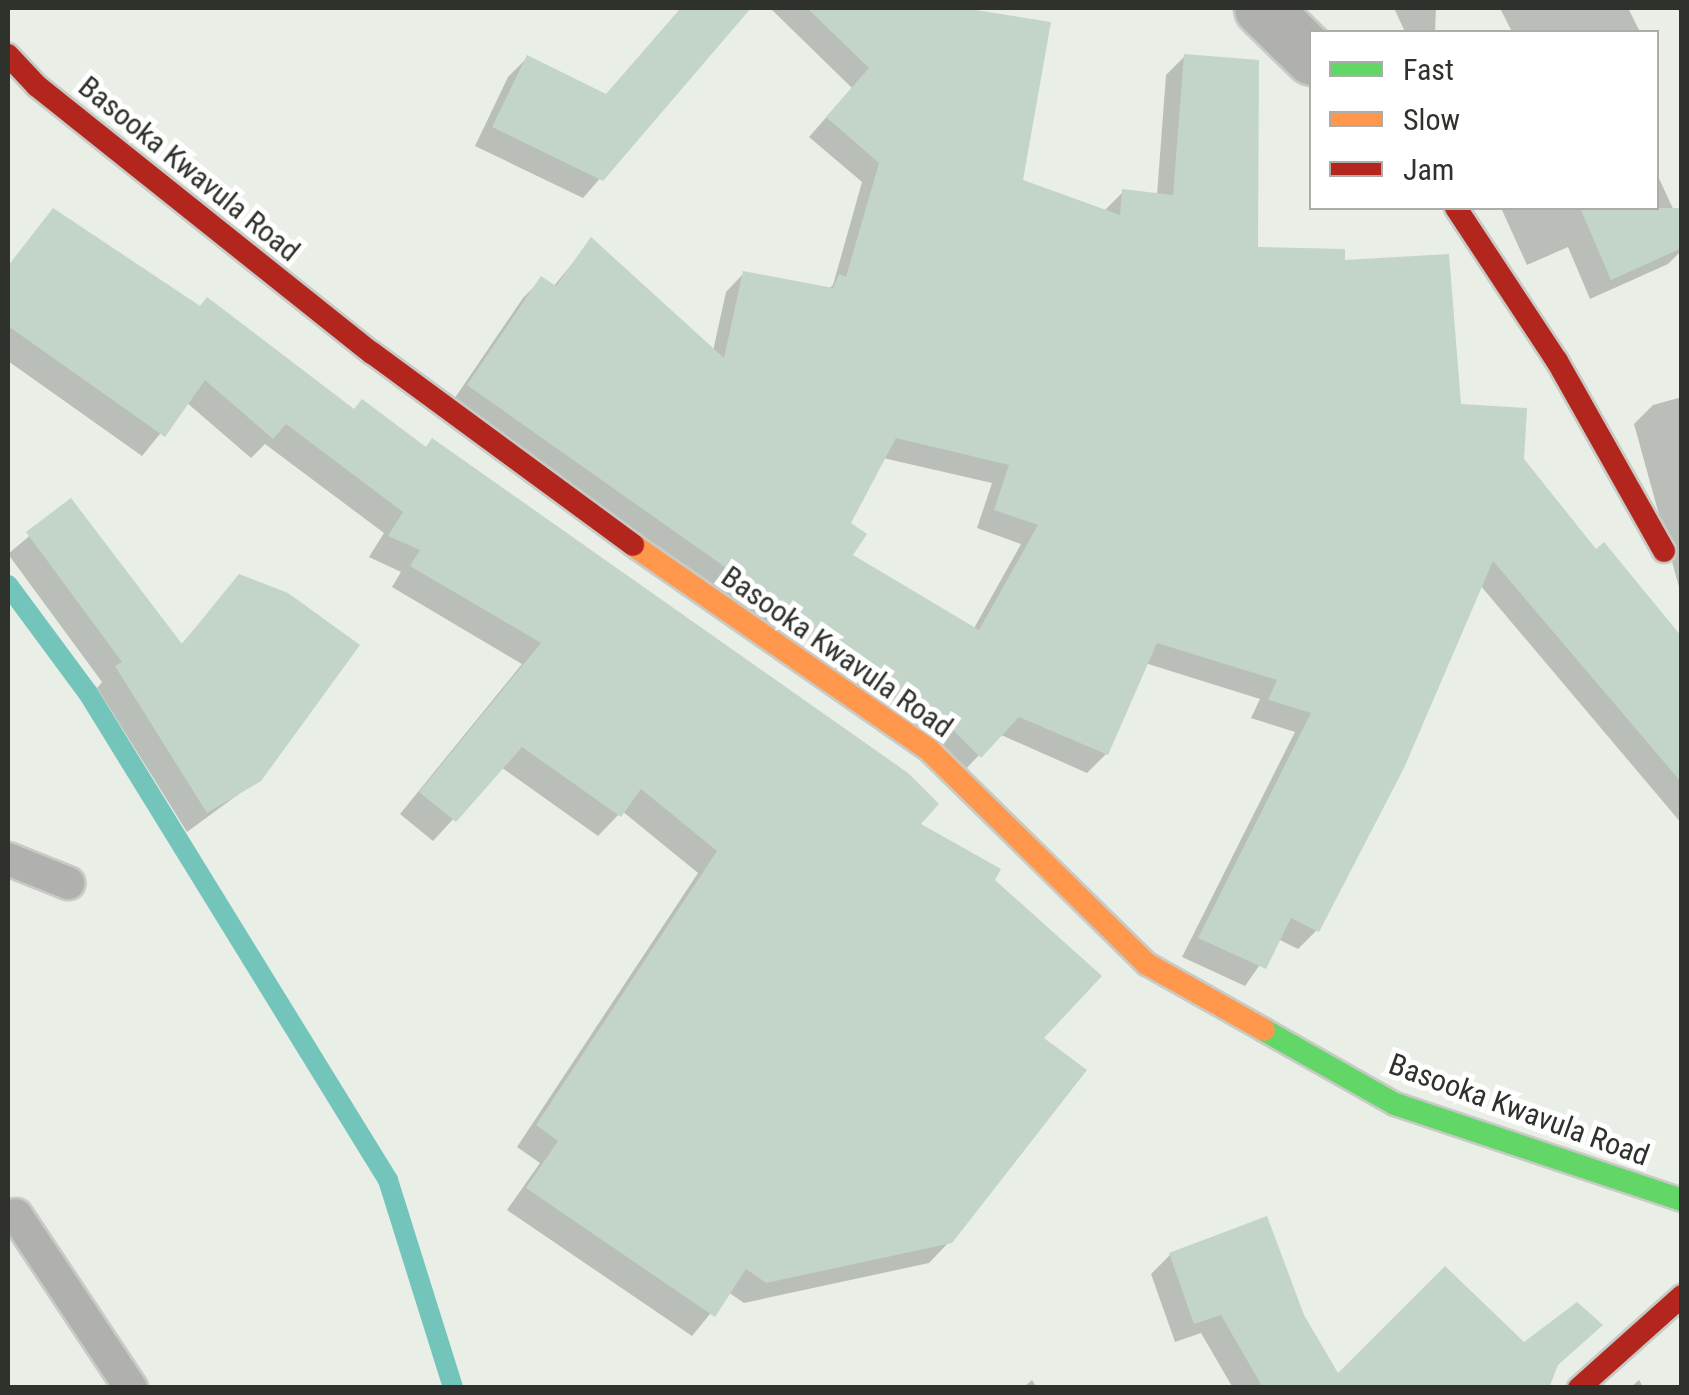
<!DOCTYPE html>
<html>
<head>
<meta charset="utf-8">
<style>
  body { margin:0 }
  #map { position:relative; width:1689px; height:1395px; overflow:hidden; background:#e9eee6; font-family:"Roboto Condensed",sans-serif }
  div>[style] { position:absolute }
  .shadow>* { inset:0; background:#0003 }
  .stream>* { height:20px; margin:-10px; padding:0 10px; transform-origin:10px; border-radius:10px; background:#73c5bb }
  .building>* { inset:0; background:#c3d4c8 }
  .roads { filter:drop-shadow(2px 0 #c8cbc5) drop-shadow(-2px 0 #c8cbc5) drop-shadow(0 2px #c8cbc5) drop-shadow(0 -2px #c8cbc5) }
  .lane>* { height:32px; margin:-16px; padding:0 16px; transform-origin:16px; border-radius:16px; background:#b0b1ae }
  .street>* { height:55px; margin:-27.5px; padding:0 27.5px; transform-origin:27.5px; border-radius:27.5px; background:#b0b1ae }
  .fast>* { height:22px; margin:-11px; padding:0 11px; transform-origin:11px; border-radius:11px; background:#63d668 }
  .slow>* { height:22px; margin:-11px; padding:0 11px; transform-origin:11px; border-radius:11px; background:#ff974d }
  .jam>* { height:22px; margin:-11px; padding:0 11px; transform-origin:11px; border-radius:11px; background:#b3261e }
  span { translate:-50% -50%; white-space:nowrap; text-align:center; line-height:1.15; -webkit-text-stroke:10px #fff; paint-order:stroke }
  .street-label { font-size:30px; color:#2f322c }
  .frame { position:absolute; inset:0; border:10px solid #2f322c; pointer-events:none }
  .legend { position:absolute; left:1309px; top:30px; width:350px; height:180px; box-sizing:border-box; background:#fff; border:2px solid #acadab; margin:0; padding:12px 18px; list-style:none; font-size:30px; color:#2f322c }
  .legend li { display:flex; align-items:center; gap:20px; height:50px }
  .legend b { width:50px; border:2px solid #acadab }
</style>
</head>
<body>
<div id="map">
  <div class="shadow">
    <i style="clip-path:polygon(681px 8px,748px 8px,583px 198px,475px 146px,508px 77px,527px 58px,605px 96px)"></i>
    <i style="clip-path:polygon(evenodd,770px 8px,957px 8px,1020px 181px,1103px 212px,1123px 192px,1157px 195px,1166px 75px,1185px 56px,1255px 250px,1343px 262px,1458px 407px,1521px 460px,1596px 553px,1682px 641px,1682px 824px,1480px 585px,1317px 930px,1298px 949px,1278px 939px,1245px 986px,1182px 957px,1295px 732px,1251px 718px,1260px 699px,1145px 663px,1106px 754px,1087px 773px,999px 734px,961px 774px,450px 405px,523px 298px,541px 280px,553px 287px,591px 241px,713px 351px,726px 292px,744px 273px,827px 290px,833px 285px,862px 182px,809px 137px,852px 88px,770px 8px,883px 458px,992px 483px,977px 528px,1021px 544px,973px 630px,849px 556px,848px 524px,883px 458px)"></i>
    <i style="clip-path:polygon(1394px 8px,1436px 8px,1435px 32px,1405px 32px)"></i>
    <i style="clip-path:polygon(1500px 8px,1628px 8px,1640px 32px,1512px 32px)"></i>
    <i style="clip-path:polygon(1656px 172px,1682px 228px,1682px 250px,1668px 264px,1590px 299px,1568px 247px,1527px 265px,1501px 208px,1656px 208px)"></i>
    <i style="clip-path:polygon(37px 235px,353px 411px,992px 880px,1041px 1039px,950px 1241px,929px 1263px,744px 1303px,728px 1292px,692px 1336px,507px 1210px,540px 1163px,517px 1147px,698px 873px,622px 811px,598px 836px,501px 767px,433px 841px,400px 814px,522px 664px,392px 587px,401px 572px,369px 557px,384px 533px,265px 444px,251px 458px,186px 402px,142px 456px,8px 361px,8px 273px)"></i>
    <i style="clip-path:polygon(1682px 397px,1682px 598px,1634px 424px,1653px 405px)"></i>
    <i style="clip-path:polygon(70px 502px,180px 646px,240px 577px,259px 779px,187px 832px,97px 688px,102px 682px,8px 554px)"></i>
    <i style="clip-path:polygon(1170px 1255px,1302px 1316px,1337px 1377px,1522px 1388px,1233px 1388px,1201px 1333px,1175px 1342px,1151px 1274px)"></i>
    <i style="clip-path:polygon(1032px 1380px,1037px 1388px,1023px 1388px)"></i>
    <i style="clip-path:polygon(1639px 1380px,1644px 1388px,1630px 1388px)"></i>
  </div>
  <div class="stream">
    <i style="left:8px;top:585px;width:134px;rotate:53.5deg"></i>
    <i style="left:88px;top:693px;width:572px;rotate:58.37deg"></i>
    <i style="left:388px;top:1180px;width:218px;rotate:72.6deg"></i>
  </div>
  <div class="building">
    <i style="clip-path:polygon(681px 8px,751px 8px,603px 181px,492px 127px,527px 55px,606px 94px)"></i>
    <i style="clip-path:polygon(evenodd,807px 8px,963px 8px,1051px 22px,1023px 180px,1120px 215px,1122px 189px,1173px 195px,1184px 54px,1259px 60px,1258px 247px,1345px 249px,1345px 260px,1449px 254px,1461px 404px,1527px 408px,1524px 459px,1596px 549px,1604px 542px,1682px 637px,1682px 783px,1493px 561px,1404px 768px,1319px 932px,1291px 918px,1266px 969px,1198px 938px,1311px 713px,1268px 700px,1277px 680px,1157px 643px,1108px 755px,1019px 717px,981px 758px,946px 723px,467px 385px,541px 276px,556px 286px,591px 237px,724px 358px,743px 271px,833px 288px,839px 274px,846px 277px,879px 163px,826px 117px,869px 68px,807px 8px,896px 438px,1009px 465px,994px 510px,1038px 525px,979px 630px,853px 555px,867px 534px,851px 523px,896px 438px)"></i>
    <i style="clip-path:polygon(53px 208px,200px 306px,207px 297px,354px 409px,362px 399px,426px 447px,432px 438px,908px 773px,939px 804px,921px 824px,1001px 869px,995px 880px,1102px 976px,1044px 1038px,1087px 1070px,952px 1243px,766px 1283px,746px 1269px,715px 1317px,526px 1188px,558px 1141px,536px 1125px,717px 851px,641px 789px,621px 817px,522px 747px,456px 822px,419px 792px,541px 643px,410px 566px,420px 550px,388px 536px,403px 512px,286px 424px,273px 439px,205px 380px,165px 437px,8px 326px,8px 266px)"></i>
    <i style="clip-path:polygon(1580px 208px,1682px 208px,1682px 248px,1611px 280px)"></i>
    <i style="clip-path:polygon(71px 498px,182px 644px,239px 574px,288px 593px,360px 645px,261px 781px,207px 813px,115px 666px,122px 662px,26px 532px)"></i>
    <i style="clip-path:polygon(1267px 1216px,1304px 1315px,1338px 1373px,1445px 1266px,1524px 1342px,1577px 1302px,1603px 1325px,1558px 1365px,1549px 1388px,1263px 1388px,1221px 1315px,1194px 1324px,1169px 1253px)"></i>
  </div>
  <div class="roads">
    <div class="lane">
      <i style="left:8px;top:859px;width:65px;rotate:21.8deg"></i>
      <i style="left:16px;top:1215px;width:208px;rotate:56.4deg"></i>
    </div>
    <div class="street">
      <i style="left:1262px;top:8px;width:70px;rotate:44.4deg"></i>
    </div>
    <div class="fast">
      <i style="left:1264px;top:1030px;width:150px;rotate:29.5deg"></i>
      <i style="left:1395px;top:1104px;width:303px;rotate:18.5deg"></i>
    </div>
    <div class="slow">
      <i style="left:633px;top:545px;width:359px;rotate:34.7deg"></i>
      <i style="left:928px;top:749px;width:307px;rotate:44.5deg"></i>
      <i style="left:1147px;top:964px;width:134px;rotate:29.4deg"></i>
    </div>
    <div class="jam">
      <i style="left:8px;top:55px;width:42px;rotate:46.9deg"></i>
      <i style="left:37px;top:86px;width:428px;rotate:38.6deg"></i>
      <i style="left:372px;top:353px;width:324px;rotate:36.3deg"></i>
      <i style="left:1456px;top:208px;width:183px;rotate:56.6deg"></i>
      <i style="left:1557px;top:361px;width:218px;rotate:60.6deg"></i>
      <i style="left:1579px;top:1388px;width:138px;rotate:-41.8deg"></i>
    </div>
  </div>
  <div class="street-label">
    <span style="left:189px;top:169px;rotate:39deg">Basooka Kwavula Road</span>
    <span style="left:837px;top:652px;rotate:35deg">Basooka Kwavula Road</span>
    <span style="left:1519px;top:1110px;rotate:20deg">Basooka Kwavula Road</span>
  </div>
  <div class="frame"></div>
  <ul class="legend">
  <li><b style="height:12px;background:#63d668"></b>Fast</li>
  <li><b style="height:12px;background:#ff974d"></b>Slow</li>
  <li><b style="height:12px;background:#b3261e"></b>Jam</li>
  </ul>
</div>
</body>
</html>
